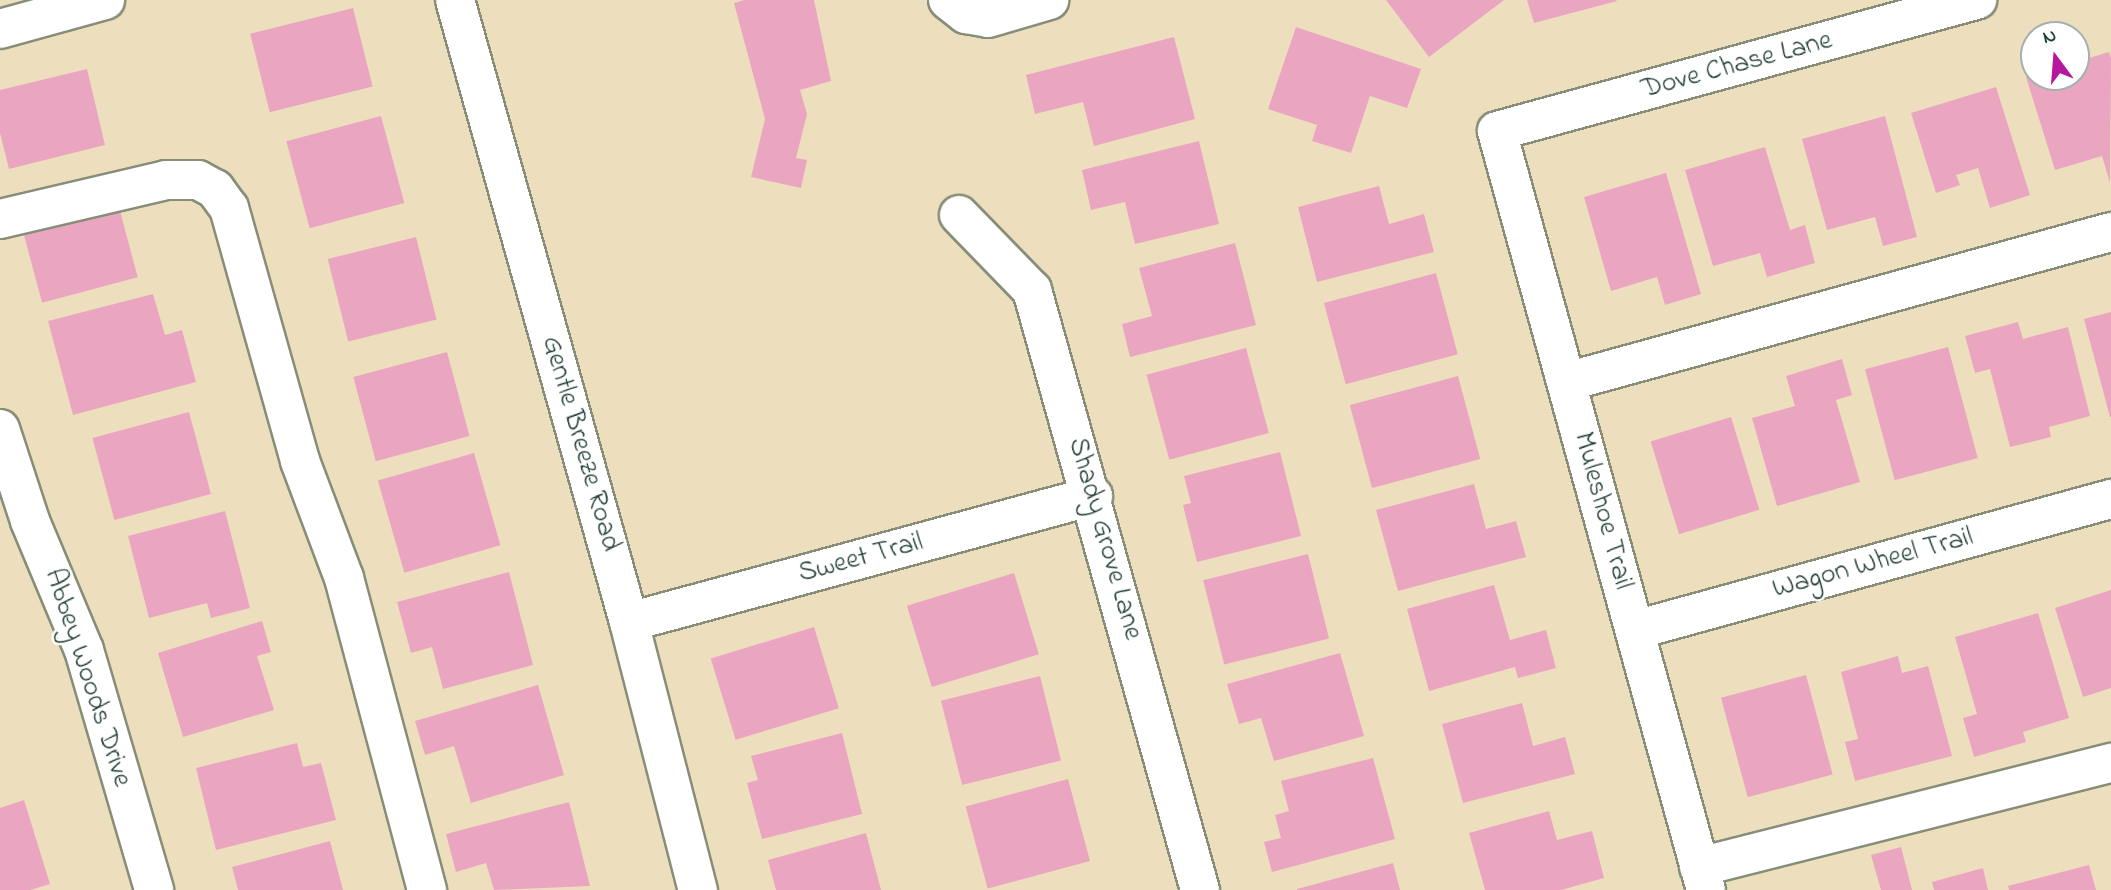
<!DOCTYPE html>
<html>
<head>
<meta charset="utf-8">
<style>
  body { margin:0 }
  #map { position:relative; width:2111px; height:890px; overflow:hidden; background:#eddfbd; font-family:"Indie Flower",sans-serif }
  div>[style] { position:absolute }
  .building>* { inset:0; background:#eaa6c0; transform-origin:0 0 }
  .roads { filter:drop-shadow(2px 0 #868e78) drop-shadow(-2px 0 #868e78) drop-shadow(0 2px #868e78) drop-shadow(0 -2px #868e78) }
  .minor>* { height:38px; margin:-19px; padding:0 19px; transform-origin:19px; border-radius:19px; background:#fff }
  span { translate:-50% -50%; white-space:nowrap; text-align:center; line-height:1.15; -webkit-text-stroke:5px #fff; paint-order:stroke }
  .street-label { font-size:28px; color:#1f3d34 }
  .north { position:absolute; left:2020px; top:21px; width:70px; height:70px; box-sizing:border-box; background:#fff; border:2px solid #a5b1ae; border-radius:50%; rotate:344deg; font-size:19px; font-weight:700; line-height:28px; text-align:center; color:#1f3d34 }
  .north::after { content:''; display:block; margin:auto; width:24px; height:32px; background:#b5179e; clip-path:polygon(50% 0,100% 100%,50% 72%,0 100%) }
</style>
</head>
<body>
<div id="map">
  <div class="building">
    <i style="clip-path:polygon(744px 0,814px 0,831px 81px,800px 90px,807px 114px,796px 158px,807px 160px,801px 188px,751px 177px,765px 119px,734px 3px)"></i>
    <i style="clip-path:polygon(1386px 0,1504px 0,1429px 57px)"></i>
    <i style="clip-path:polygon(1527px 0,1616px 0,1617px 1px,1534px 23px)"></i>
    <i style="left:353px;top:8px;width:81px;height:106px;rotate:76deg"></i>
    <i style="clip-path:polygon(1296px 27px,1421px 69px,1407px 108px,1370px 96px,1351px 153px,1312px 141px,1317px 125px,1268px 109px)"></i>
    <i style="clip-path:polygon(1174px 37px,1195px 119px,1094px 146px,1083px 102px,1035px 114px,1026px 75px)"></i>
    <i style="clip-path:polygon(2109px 52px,2111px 58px,2110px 183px,2102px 156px,2055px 170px,2026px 77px,2076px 77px,2076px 62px)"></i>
    <i style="clip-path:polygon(87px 69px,105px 145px,9px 169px,0 133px,0 90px)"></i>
    <i style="clip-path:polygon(1996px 87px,2030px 195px,1990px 208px,1978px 168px,1956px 175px,1960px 185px,1936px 193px,1911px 113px)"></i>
    <i style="left:381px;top:116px;width:90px;height:98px;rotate:75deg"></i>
    <i style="clip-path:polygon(1885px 116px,1917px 237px,1883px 246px,1875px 217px,1827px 230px,1802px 139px)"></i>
    <i style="clip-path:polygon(1199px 141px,1219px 224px,1135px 244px,1125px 202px,1091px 210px,1082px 170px)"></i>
    <i style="clip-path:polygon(1765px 147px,1790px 230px,1805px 225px,1815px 263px,1767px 277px,1760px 253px,1713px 266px,1685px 170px)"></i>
    <i style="clip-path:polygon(1666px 173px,1701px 294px,1665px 305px,1657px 277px,1611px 291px,1584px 197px)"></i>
    <i style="clip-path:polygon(1379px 186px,1389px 224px,1424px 214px,1434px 252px,1317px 282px,1298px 207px)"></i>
    <i style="left:116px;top:196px;width:84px;height:99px;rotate:75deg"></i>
    <i style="left:416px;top:237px;width:85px;height:91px;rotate:76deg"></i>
    <i style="clip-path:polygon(1235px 243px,1256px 325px,1130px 357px,1122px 324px,1152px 316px,1139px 268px)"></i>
    <i style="left:1436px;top:273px;width:84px;height:116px;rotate:75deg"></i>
    <i style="clip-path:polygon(153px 294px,165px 335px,182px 330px,196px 382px,73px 415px,48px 321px)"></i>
    <i style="clip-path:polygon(2111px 312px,2111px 417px,2110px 417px,2084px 319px)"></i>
    <i style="clip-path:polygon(2018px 322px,2023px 339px,2068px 327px,2090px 416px,2049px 427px,2051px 437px,2010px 447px,1990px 369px,1975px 373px,1965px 336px)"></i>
    <i style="left:1948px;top:347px;width:115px;height:86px;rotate:75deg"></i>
    <i style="left:1246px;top:348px;width:88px;height:103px;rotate:75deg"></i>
    <i style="left:447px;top:352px;width:87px;height:97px;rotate:75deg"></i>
    <i style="clip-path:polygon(1842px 359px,1852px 395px,1836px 400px,1860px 482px,1777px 506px,1752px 418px,1795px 406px,1786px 376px)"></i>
    <i style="left:1458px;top:376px;width:86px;height:112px;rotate:75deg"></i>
    <i style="left:189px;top:412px;width:85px;height:100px;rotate:75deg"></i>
    <i style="left:1731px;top:417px;width:97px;height:84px;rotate:73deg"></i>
    <i style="clip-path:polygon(1280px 452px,1301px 536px,1197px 562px,1183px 505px,1191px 503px,1184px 476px)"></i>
    <i style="left:474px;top:453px;width:96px;height:100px;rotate:74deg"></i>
    <i style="clip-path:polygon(1474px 484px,1486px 529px,1516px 521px,1526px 557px,1398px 591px,1376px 510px)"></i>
    <i style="clip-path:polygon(225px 511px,250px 608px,211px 618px,207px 603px,149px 618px,128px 536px)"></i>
    <i style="left:1308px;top:554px;width:87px;height:108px;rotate:76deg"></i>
    <i style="clip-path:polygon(509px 572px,533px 665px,443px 689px,432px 647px,411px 653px,397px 602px)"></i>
    <i style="left:1014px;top:573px;width:85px;height:112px;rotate:73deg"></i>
    <i style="clip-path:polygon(1494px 585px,1510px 640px,1546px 630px,1556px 668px,1518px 678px,1515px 667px,1429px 691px,1407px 609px)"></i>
    <i style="clip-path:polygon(2111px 590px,2111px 688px,2083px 697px,2055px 608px)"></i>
    <i style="clip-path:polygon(2038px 613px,2069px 718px,2023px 732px,2026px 742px,1974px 757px,1963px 718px,1977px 714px,1955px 637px)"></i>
    <i style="clip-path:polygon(262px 621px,271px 652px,257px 656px,274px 710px,183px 737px,158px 653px)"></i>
    <i style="left:814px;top:627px;width:85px;height:108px;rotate:73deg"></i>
    <i style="clip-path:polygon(1340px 653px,1364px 736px,1274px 761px,1261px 718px,1239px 724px,1227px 684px)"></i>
    <i style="clip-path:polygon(1898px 656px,1902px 673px,1928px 666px,1952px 756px,1855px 781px,1845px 742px,1858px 739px,1841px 672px)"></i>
    <i style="left:1806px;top:675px;width:103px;height:88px;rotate:75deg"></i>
    <i style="left:1040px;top:676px;width:87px;height:102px;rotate:76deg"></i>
    <i style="clip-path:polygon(538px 685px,564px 775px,471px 803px,454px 746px,425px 755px,415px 721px)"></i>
    <i style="clip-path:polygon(1522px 703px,1533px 746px,1565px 737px,1575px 774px,1463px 803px,1442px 724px)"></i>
    <i style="clip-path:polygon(842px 733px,862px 814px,762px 839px,747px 783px,758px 780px,751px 756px)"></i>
    <i style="clip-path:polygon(297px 743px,303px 767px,321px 763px,336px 820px,216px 850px,196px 768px)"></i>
    <i style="clip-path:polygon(1373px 758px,1395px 839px,1272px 872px,1264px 842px,1281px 838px,1275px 815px,1289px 811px,1281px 781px)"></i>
    <i style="left:1068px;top:779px;width:85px;height:106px;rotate:75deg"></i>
    <i style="clip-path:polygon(24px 800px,50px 884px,30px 890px,0 890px,0 808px)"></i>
    <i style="clip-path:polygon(569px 802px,590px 886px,494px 890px,486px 863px,456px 872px,446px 834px)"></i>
    <i style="clip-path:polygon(1549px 811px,1557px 840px,1592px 831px,1604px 878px,1561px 890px,1485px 890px,1469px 833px)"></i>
    <i style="clip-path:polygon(866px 833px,881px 890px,776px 890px,768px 860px)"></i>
    <i style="clip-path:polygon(330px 841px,343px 890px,238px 890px,232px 867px)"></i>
    <i style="clip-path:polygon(1901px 847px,1912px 890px,1881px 890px,1871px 855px)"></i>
    <i style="clip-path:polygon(1393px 863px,1400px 890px,1297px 890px,1297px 889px)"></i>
    <i style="clip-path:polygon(2089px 865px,2096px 890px,2009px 890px,2008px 886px)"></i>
    <i style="clip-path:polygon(1983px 868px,1988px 890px,1934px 890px,1932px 882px)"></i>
  </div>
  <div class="roads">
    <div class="minor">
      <i style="left:455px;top:0;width:646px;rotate:74.37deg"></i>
      <i style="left:629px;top:622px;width:277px;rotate:75.6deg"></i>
      <i style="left:948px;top:0;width:23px;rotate:38deg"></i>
      <i style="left:966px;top:14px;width:22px;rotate:10deg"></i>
      <i style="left:988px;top:18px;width:64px;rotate:-16.4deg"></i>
      <i style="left:0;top:29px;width:109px;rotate:-15.4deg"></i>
      <i style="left:959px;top:215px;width:105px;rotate:45.8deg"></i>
      <i style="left:1032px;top:290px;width:623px;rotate:74.36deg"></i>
      <i style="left:0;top:219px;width:171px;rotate:-13.2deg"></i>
      <i style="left:166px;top:180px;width:32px"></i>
      <i style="left:198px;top:180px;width:19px;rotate:28deg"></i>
      <i style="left:215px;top:189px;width:24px;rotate:54deg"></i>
      <i style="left:229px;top:208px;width:263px;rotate:74.3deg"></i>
      <i style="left:300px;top:461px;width:125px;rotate:69.4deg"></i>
      <i style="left:344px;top:578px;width:323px;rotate:75.1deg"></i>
      <i style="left:1566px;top:382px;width:565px;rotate:-15.39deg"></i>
      <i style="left:0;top:429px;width:97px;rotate:71.9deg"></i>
      <i style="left:30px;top:521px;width:140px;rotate:67.3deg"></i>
      <i style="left:84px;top:650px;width:250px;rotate:73.7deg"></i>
      <i style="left:629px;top:622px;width:481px;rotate:-15.2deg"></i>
      <i style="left:1635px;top:630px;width:494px;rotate:-15.4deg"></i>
      <i style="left:1699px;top:867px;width:425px;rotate:-14.2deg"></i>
      <i style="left:1706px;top:890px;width:787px;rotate:-105.4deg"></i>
      <i style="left:1497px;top:131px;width:498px;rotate:-15.3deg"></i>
    </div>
  </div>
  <div class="street-label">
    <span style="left:1737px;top:66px;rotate:-15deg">Dove Chase Lane</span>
    <span style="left:580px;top:444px;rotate:74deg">Gentle Breeze Road</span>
    <span style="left:1602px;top:511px;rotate:75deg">Muleshoe Trail</span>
    <span style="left:1104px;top:539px;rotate:74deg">Shady Grove Lane</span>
    <span style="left:861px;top:559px;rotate:-15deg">Sweet Trail</span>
    <span style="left:1873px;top:564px;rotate:-15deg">Wagon Wheel Trail</span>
    <span style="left:87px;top:678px;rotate:72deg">Abbey Woods Drive</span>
  </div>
  <div class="north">N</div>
</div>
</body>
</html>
